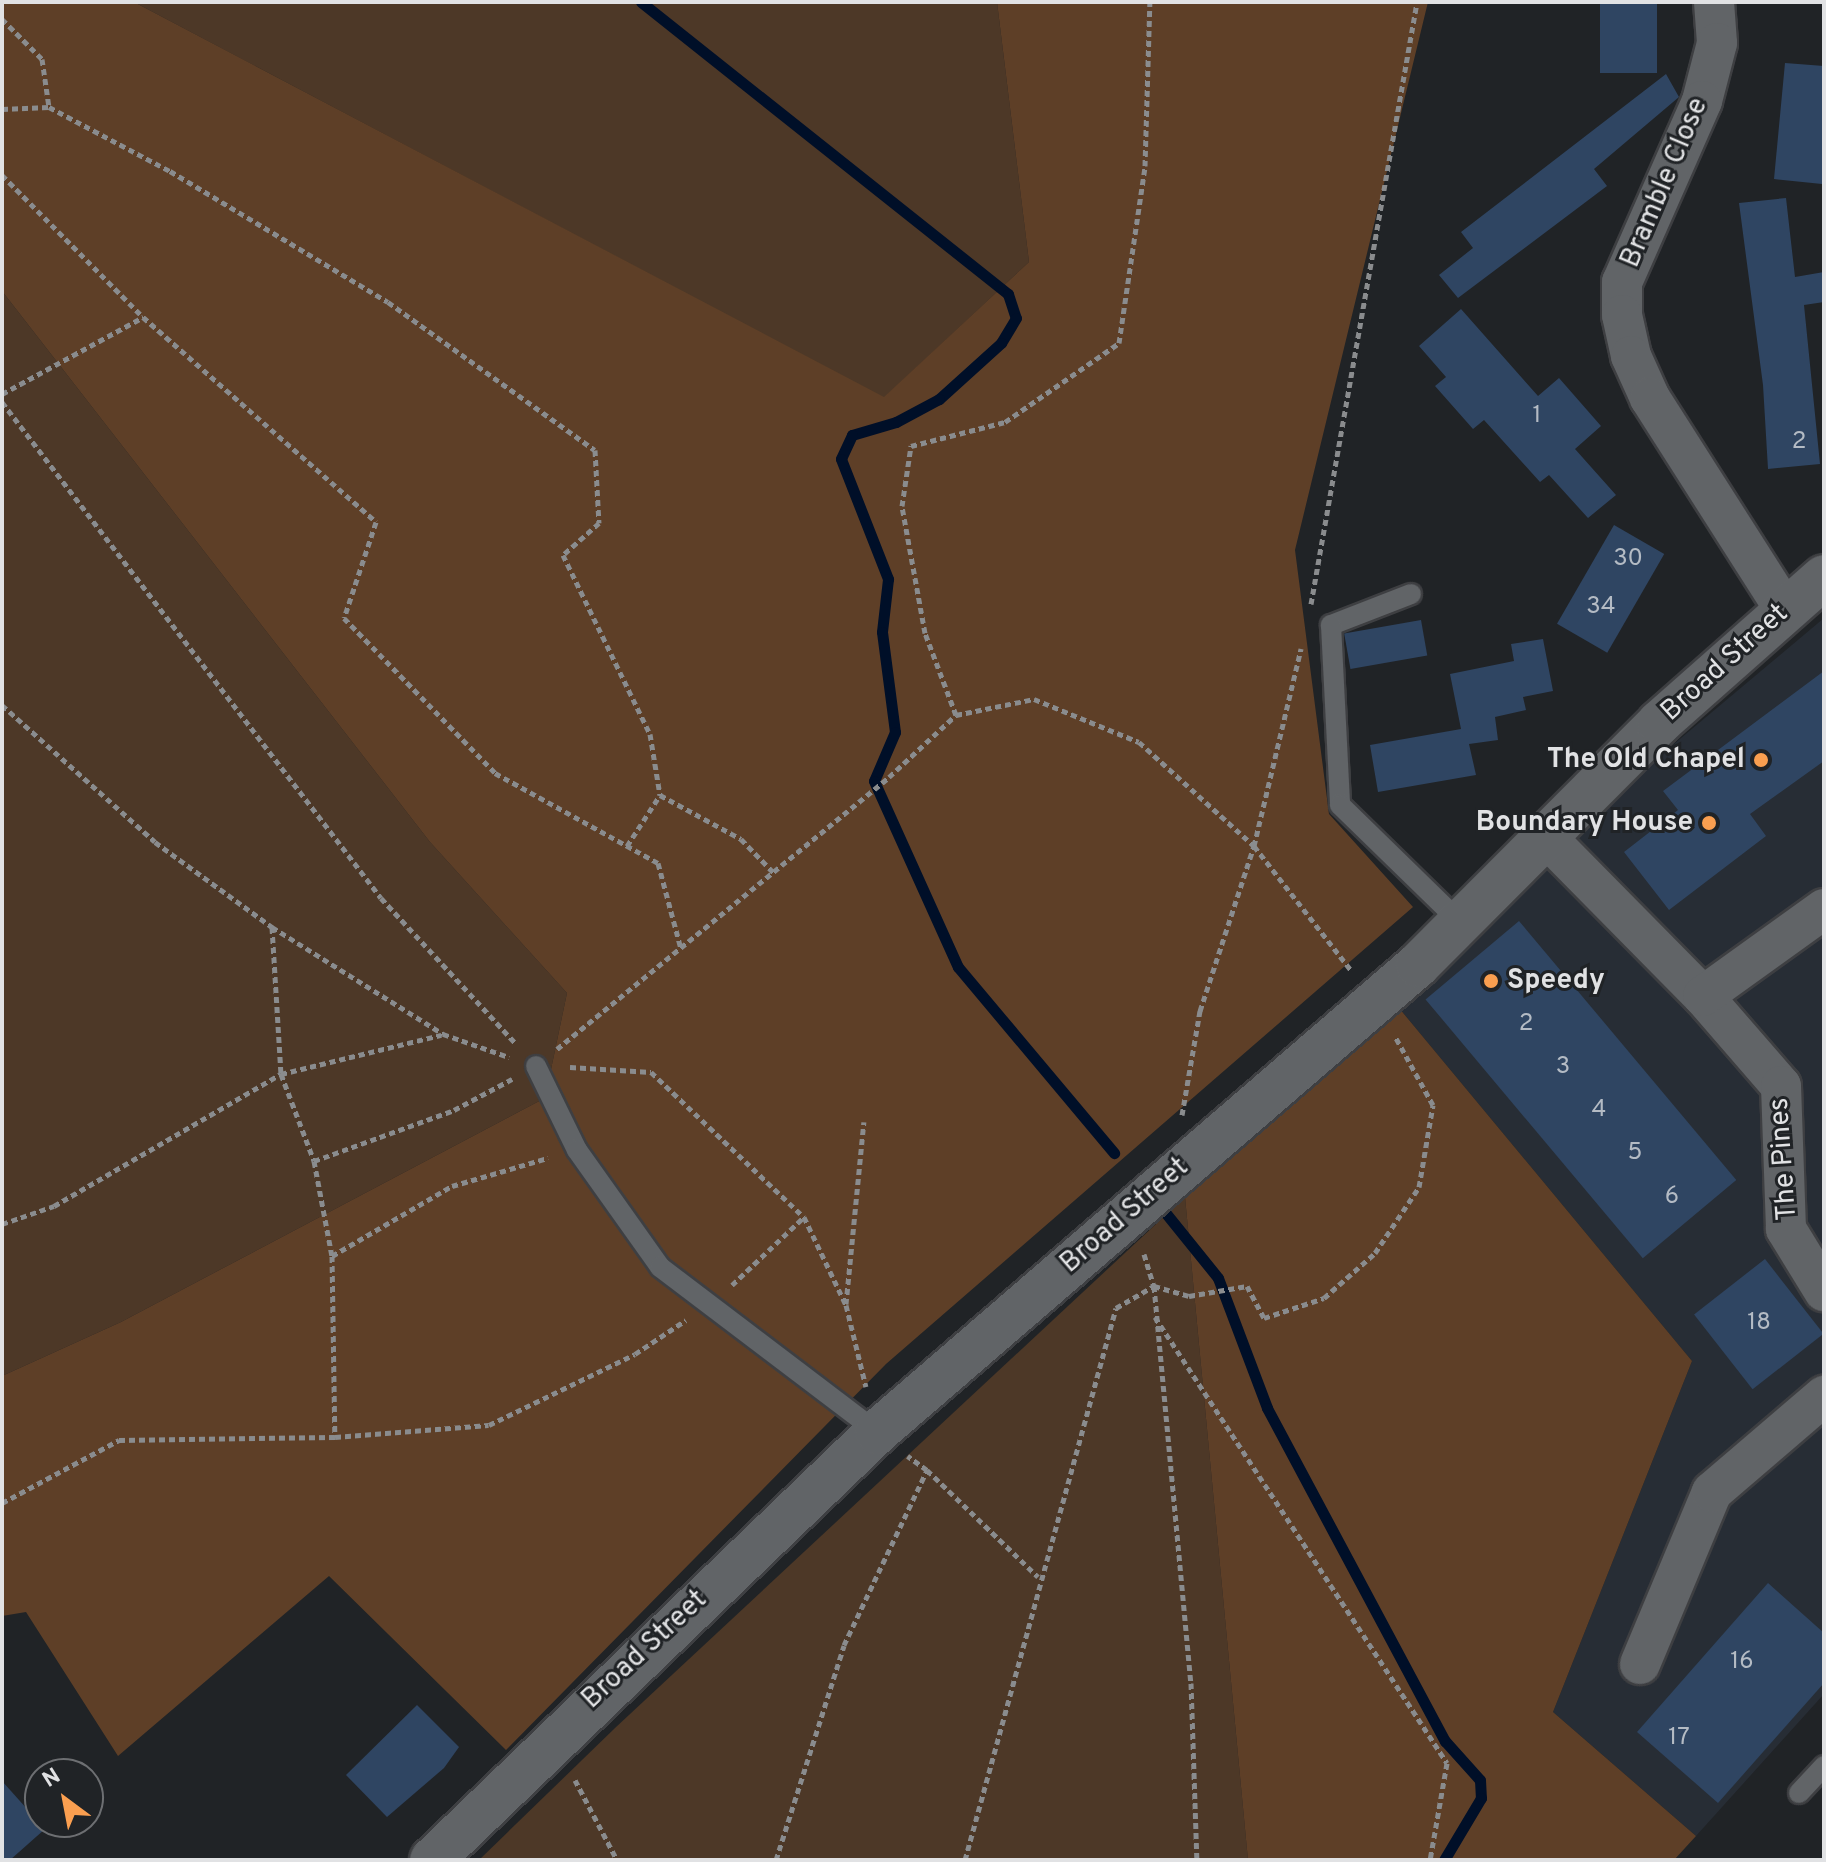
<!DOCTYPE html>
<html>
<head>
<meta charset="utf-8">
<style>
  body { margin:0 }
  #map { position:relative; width:1826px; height:1862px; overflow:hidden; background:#202326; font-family:Overpass,sans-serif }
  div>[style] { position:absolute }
  .built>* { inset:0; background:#272d35 }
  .green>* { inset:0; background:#4d3827 }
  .forest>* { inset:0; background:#5e3f27 }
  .stream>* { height:11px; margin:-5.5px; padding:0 5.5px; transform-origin:5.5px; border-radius:5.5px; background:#000f28 }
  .building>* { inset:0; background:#2f4562; transform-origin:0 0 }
  .path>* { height:5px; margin-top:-2.5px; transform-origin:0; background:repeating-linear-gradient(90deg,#8a8c8e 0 6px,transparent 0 10px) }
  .roads { filter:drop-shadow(2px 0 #3e3f42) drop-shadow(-2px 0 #3e3f42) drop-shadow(0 2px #3e3f42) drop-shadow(0 -2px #3e3f42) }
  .service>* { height:20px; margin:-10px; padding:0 10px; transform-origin:10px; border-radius:10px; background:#616467 }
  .minor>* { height:40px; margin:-20px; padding:0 20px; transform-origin:20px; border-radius:20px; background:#616467 }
  .tertiary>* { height:44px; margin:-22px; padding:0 22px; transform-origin:22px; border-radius:22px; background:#616467 }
  .dots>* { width:22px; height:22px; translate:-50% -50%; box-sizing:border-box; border:4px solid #202326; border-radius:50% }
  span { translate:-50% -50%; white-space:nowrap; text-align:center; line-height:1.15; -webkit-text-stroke:6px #202326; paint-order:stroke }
  .number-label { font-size:24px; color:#b4bbc4 }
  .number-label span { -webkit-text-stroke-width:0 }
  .street-label { font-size:28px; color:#e1e2e4 }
  .poi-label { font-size:28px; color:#e1e2e4; font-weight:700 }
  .right { translate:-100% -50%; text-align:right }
  .left { translate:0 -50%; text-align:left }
  .frame { position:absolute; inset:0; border:4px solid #e1e2e4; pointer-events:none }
  .north { position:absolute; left:24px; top:1758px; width:80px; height:80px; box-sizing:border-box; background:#202326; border:2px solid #6d6f72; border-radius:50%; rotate:328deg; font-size:22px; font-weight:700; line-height:32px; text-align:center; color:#e1e2e4 }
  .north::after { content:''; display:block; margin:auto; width:28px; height:36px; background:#fa9f50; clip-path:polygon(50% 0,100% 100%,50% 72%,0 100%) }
</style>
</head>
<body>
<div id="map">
  <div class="built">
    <i style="clip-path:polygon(1824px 618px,1824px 1694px,1696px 1836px,1553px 1712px,1692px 1361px,1399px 1008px,1668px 749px)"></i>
  </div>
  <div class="green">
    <i style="clip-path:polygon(134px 2px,997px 2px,1029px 262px,884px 398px)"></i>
    <i style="clip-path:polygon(2px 291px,430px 842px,567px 993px,545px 1098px,121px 1322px,2px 1376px)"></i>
    <i style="clip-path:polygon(1185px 1197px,1248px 1860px,479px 1860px,615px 1728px)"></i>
  </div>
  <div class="forest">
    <i style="clip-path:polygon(2px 2px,134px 2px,884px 397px,1029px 262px,997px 2px,1428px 2px,1295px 550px,1329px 814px,1413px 907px,886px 1364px,506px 1750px,329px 1576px,118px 1756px,26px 1612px,2px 1616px,2px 1376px,121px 1322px,545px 1098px,567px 993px,430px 842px,2px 291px)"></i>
    <i style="clip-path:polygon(1399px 1008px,1692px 1361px,1553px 1712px,1696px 1836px,1674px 1860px,1248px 1860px,1185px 1197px)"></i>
  </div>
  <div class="stream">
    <i style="left:641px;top:2px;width:469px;rotate:38.5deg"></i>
    <i style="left:1008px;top:294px;width:25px;rotate:72deg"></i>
    <i style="left:1016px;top:318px;width:29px;rotate:121deg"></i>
    <i style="left:1001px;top:343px;width:84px;rotate:137.9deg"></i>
    <i style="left:939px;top:399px;width:49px;rotate:151.9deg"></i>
    <i style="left:896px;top:422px;width:46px;rotate:163.5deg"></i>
    <i style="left:852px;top:435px;width:26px;rotate:115deg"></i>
    <i style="left:841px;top:459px;width:129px;rotate:68.6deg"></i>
    <i style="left:888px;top:579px;width:53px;rotate:96.5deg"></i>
    <i style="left:882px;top:632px;width:101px;rotate:82.6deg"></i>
    <i style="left:895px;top:732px;width:53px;rotate:113.2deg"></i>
    <i style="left:874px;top:781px;width:204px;rotate:65.7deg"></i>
    <i style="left:958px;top:967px;width:243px;rotate:50deg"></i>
    <i style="left:1160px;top:1206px;width:92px;rotate:51.1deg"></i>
    <i style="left:1218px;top:1278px;width:139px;rotate:69.3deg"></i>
    <i style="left:1267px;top:1408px;width:378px;rotate:61.9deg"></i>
    <i style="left:1445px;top:1741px;width:52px;rotate:48.1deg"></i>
    <i style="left:1480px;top:1780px;width:18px;rotate:87deg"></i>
    <i style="left:1481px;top:1798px;width:72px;rotate:120.8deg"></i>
  </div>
  <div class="building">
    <i style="left:1600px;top:2px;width:57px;height:71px"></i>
    <i style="clip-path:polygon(1785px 63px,1824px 66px,1822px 184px,1774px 179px)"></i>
    <i style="clip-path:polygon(1666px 74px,1679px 97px,1594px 169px,1607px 186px,1458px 298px,1439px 275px,1473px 248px,1461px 232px)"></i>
    <i style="clip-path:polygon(1786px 198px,1795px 277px,1824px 272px,1824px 302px,1804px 305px,1820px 464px,1768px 469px,1763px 385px,1739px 203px)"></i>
    <i style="clip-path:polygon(1461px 309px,1538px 396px,1559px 378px,1601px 426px,1575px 449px,1616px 495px,1588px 518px,1549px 475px,1540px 482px,1484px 420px,1473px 429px,1435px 386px,1446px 377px,1419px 346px)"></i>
    <i style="left:1614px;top:525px;width:58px;height:114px;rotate:30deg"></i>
    <i style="left:1421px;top:620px;width:36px;height:78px;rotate:80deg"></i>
    <i style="clip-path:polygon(1543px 639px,1553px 691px,1523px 697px,1526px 710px,1495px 717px,1498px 740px,1469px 744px,1476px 775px,1378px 792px,1370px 745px,1461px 729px,1450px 674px,1514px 661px,1511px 644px)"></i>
    <i style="clip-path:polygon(1824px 671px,1824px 761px,1750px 814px,1766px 836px,1669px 910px,1624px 852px,1678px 810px,1663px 791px)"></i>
    <i style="left:1519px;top:921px;width:338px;height:122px;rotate:50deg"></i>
    <i style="left:1765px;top:1259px;width:95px;height:90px;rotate:52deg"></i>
    <i style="clip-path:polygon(1768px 1583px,1824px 1633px,1824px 1683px,1718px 1803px,1637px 1732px)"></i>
    <i style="clip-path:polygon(417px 1705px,459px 1747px,444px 1768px,387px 1817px,346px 1775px)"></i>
    <i style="clip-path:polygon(2px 1781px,45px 1829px,10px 1860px,2px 1860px)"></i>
  </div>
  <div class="path">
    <i style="left:2px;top:19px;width:57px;rotate:45deg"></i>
    <i style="left:42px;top:59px;width:49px;rotate:81.7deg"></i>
    <i style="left:2px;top:109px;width:47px;rotate:-2.4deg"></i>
    <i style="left:49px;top:107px;width:137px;rotate:27.9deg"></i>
    <i style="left:170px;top:171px;width:254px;rotate:31deg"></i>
    <i style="left:388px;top:302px;width:254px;rotate:35.6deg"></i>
    <i style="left:595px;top:450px;width:73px;rotate:86.9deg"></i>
    <i style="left:599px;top:523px;width:48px;rotate:138.4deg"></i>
    <i style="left:563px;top:555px;width:199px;rotate:64.1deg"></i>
    <i style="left:650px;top:734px;width:62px;rotate:80.7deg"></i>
    <i style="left:660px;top:795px;width:92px;rotate:28.5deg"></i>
    <i style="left:741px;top:839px;width:47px;rotate:45.9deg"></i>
    <i style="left:2px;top:175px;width:200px;rotate:45.2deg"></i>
    <i style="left:143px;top:317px;width:310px;rotate:41.3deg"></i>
    <i style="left:376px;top:522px;width:101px;rotate:108.4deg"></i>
    <i style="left:344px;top:618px;width:216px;rotate:45.7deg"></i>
    <i style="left:495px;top:773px;width:186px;rotate:28.9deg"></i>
    <i style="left:658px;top:863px;width:89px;rotate:75deg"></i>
    <i style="left:2px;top:394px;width:161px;rotate:-28.6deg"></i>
    <i style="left:2px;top:402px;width:624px;rotate:52.62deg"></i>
    <i style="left:381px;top:898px;width:199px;rotate:47.2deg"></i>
    <i style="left:1311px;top:604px;width:611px;rotate:-80.01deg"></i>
    <i style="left:2px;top:705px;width:205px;rotate:41.8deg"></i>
    <i style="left:155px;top:842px;width:145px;rotate:36deg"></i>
    <i style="left:272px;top:927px;width:202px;rotate:32deg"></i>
    <i style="left:443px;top:1034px;width:70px;rotate:19.2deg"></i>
    <i style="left:956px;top:715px;width:80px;rotate:-11.6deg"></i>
    <i style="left:1034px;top:699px;width:113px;rotate:22.3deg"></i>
    <i style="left:1139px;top:742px;width:155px;rotate:42.1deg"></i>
    <i style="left:1254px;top:846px;width:157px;rotate:52deg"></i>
    <i style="left:627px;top:846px;width:61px;rotate:-57.1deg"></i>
    <i style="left:272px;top:927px;width:147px;rotate:86.5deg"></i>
    <i style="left:281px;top:1074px;width:93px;rotate:69.2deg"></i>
    <i style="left:314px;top:1161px;width:97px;rotate:79.3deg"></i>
    <i style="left:332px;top:1256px;width:181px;rotate:89.1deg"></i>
    <i style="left:557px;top:1049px;width:429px;rotate:-39.3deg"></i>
    <i style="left:889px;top:777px;width:91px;rotate:-42.8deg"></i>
    <i style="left:956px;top:715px;width:88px;rotate:-110.7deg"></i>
    <i style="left:925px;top:633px;width:129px;rotate:-100.3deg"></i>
    <i style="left:902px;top:506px;width:61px;rotate:-81.5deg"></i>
    <i style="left:911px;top:446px;width:97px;rotate:-14.3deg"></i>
    <i style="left:1005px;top:422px;width:139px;rotate:-34.7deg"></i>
    <i style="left:1119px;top:343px;width:179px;rotate:-81.6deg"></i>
    <i style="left:1145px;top:166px;width:164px;rotate:-88.3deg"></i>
    <i style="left:570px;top:1067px;width:81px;rotate:3.5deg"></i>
    <i style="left:651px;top:1072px;width:211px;rotate:43.5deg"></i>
    <i style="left:804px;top:1217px;width:98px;rotate:64.5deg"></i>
    <i style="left:846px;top:1305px;width:84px;rotate:76.3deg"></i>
    <i style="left:1182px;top:1115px;width:106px;rotate:-80.2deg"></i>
    <i style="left:1200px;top:1011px;width:174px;rotate:-71.9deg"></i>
    <i style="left:1254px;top:846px;width:203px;rotate:-76.6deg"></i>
    <i style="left:314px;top:1161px;width:149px;rotate:-20deg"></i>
    <i style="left:454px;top:1110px;width:66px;rotate:-28.1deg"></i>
    <i style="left:2px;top:1224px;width:55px;rotate:-19.1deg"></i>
    <i style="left:54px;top:1206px;width:263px;rotate:-30.2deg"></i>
    <i style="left:281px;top:1074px;width:165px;rotate:-13.7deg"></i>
    <i style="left:1144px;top:1254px;width:34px;rotate:73deg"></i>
    <i style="left:1154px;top:1286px;width:399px;rotate:84.7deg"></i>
    <i style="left:1191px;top:1683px;width:177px;rotate:88.1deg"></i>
    <i style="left:332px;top:1256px;width:139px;rotate:-30.3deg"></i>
    <i style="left:452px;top:1186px;width:100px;rotate:-16.3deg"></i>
    <i style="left:732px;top:1285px;width:99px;rotate:-43.4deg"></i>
    <i style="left:846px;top:1304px;width:183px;rotate:-84.4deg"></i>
    <i style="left:1155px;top:1317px;width:533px;rotate:56.79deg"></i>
    <i style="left:1447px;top:1763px;width:98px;rotate:99.9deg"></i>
    <i style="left:927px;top:1470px;width:154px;rotate:43.9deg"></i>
    <i style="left:2px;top:1503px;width:133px;rotate:-28.3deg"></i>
    <i style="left:119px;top:1440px;width:216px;rotate:-0.8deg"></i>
    <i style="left:335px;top:1437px;width:154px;rotate:-4.5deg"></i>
    <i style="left:489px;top:1425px;width:162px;rotate:-25.9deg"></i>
    <i style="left:635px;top:1354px;width:61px;rotate:-33.7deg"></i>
    <i style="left:575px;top:1780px;width:90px;rotate:62.3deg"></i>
    <i style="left:776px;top:1860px;width:225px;rotate:-72.4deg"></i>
    <i style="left:844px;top:1645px;width:194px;rotate:-64.6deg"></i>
    <i style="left:927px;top:1470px;width:24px;rotate:-144deg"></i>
    <i style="left:965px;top:1860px;width:572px;rotate:-74.7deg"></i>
    <i style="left:1116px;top:1308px;width:44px;rotate:-30.1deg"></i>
    <i style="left:1154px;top:1286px;width:36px;rotate:16deg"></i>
    <i style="left:1189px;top:1296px;width:59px;rotate:-9.8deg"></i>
    <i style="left:1247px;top:1286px;width:36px;rotate:62deg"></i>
    <i style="left:1264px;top:1318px;width:63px;rotate:-18.4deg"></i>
    <i style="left:1324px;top:1298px;width:68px;rotate:-41.4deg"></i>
    <i style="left:1375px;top:1253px;width:79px;rotate:-56.3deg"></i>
    <i style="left:1419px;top:1187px;width:83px;rotate:-80.3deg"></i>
    <i style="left:1433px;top:1105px;width:77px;rotate:-118.9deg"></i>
  </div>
  <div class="roads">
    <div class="service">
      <i style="left:1411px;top:594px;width:86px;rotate:158.8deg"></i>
      <i style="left:1331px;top:625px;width:180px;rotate:87.1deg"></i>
      <i style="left:1340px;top:805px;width:170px;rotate:44.3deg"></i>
      <i style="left:536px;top:1066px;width:93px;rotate:64deg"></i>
      <i style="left:577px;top:1150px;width:143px;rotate:54.6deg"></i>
      <i style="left:660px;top:1267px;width:273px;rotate:37.2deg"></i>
      <i style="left:1799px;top:1793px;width:37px;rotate:-47deg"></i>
    </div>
    <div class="minor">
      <i style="left:1714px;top:2px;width:41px;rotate:85.8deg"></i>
      <i style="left:1717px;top:43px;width:60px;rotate:104.5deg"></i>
      <i style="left:1702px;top:101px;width:198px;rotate:113.8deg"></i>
      <i style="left:1622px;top:282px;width:33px;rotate:90deg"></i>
      <i style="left:1622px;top:315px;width:42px;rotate:77.6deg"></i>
      <i style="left:1631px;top:356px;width:46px;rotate:65.7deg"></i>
      <i style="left:1650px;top:398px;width:249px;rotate:57.5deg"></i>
      <i style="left:1546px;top:837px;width:223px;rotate:45.4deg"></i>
      <i style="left:1703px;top:996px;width:119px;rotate:49.1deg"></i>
      <i style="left:1781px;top:1086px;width:143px;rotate:88deg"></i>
      <i style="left:1786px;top:1229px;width:73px;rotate:58.5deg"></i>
      <i style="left:1703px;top:996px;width:149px;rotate:-35.7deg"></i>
      <i style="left:1640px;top:1664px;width:186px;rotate:-67.3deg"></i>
      <i style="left:1712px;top:1492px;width:148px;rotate:-40.6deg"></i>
    </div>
    <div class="tertiary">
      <i style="left:432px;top:1860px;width:617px;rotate:-43.88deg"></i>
      <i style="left:877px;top:1432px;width:715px;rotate:-40.8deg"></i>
      <i style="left:1418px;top:965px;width:342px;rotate:-45.1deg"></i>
      <i style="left:1659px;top:723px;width:220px;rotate:-41.5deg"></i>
    </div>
  </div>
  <div class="dots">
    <i style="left:1761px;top:760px;background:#fa9f50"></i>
    <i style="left:1709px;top:823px;background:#fa9f50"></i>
    <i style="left:1491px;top:981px;background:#fa9f50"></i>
  </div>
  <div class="number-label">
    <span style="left:1537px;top:417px">1</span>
    <span style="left:1799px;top:443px">2</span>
    <span style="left:1628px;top:560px">30</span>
    <span style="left:1601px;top:608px">34</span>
    <span style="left:1526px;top:1025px">2</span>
    <span style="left:1563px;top:1068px">3</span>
    <span style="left:1599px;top:1111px">4</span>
    <span style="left:1635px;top:1154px">5</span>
    <span style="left:1672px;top:1198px">6</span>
    <span style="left:1759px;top:1324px">18</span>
    <span style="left:1742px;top:1663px">16</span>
    <span style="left:1679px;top:1739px">17</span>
  </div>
  <div class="street-label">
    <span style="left:1665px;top:183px;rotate:-67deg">Bramble Close</span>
    <span style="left:1725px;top:663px;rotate:-42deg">Broad Street</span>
    <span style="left:1784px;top:1159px;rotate:-94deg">The Pines</span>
    <span style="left:1125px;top:1216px;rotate:-41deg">Broad Street</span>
    <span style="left:645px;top:1650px;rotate:-43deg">Broad Street</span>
  </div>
  <div class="poi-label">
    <span class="right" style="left:1745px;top:760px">The Old Chapel</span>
    <span class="right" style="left:1693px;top:823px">Boundary House</span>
    <span class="left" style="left:1507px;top:981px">Speedy</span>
  </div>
  <div class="frame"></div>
  <div class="north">N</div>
</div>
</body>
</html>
